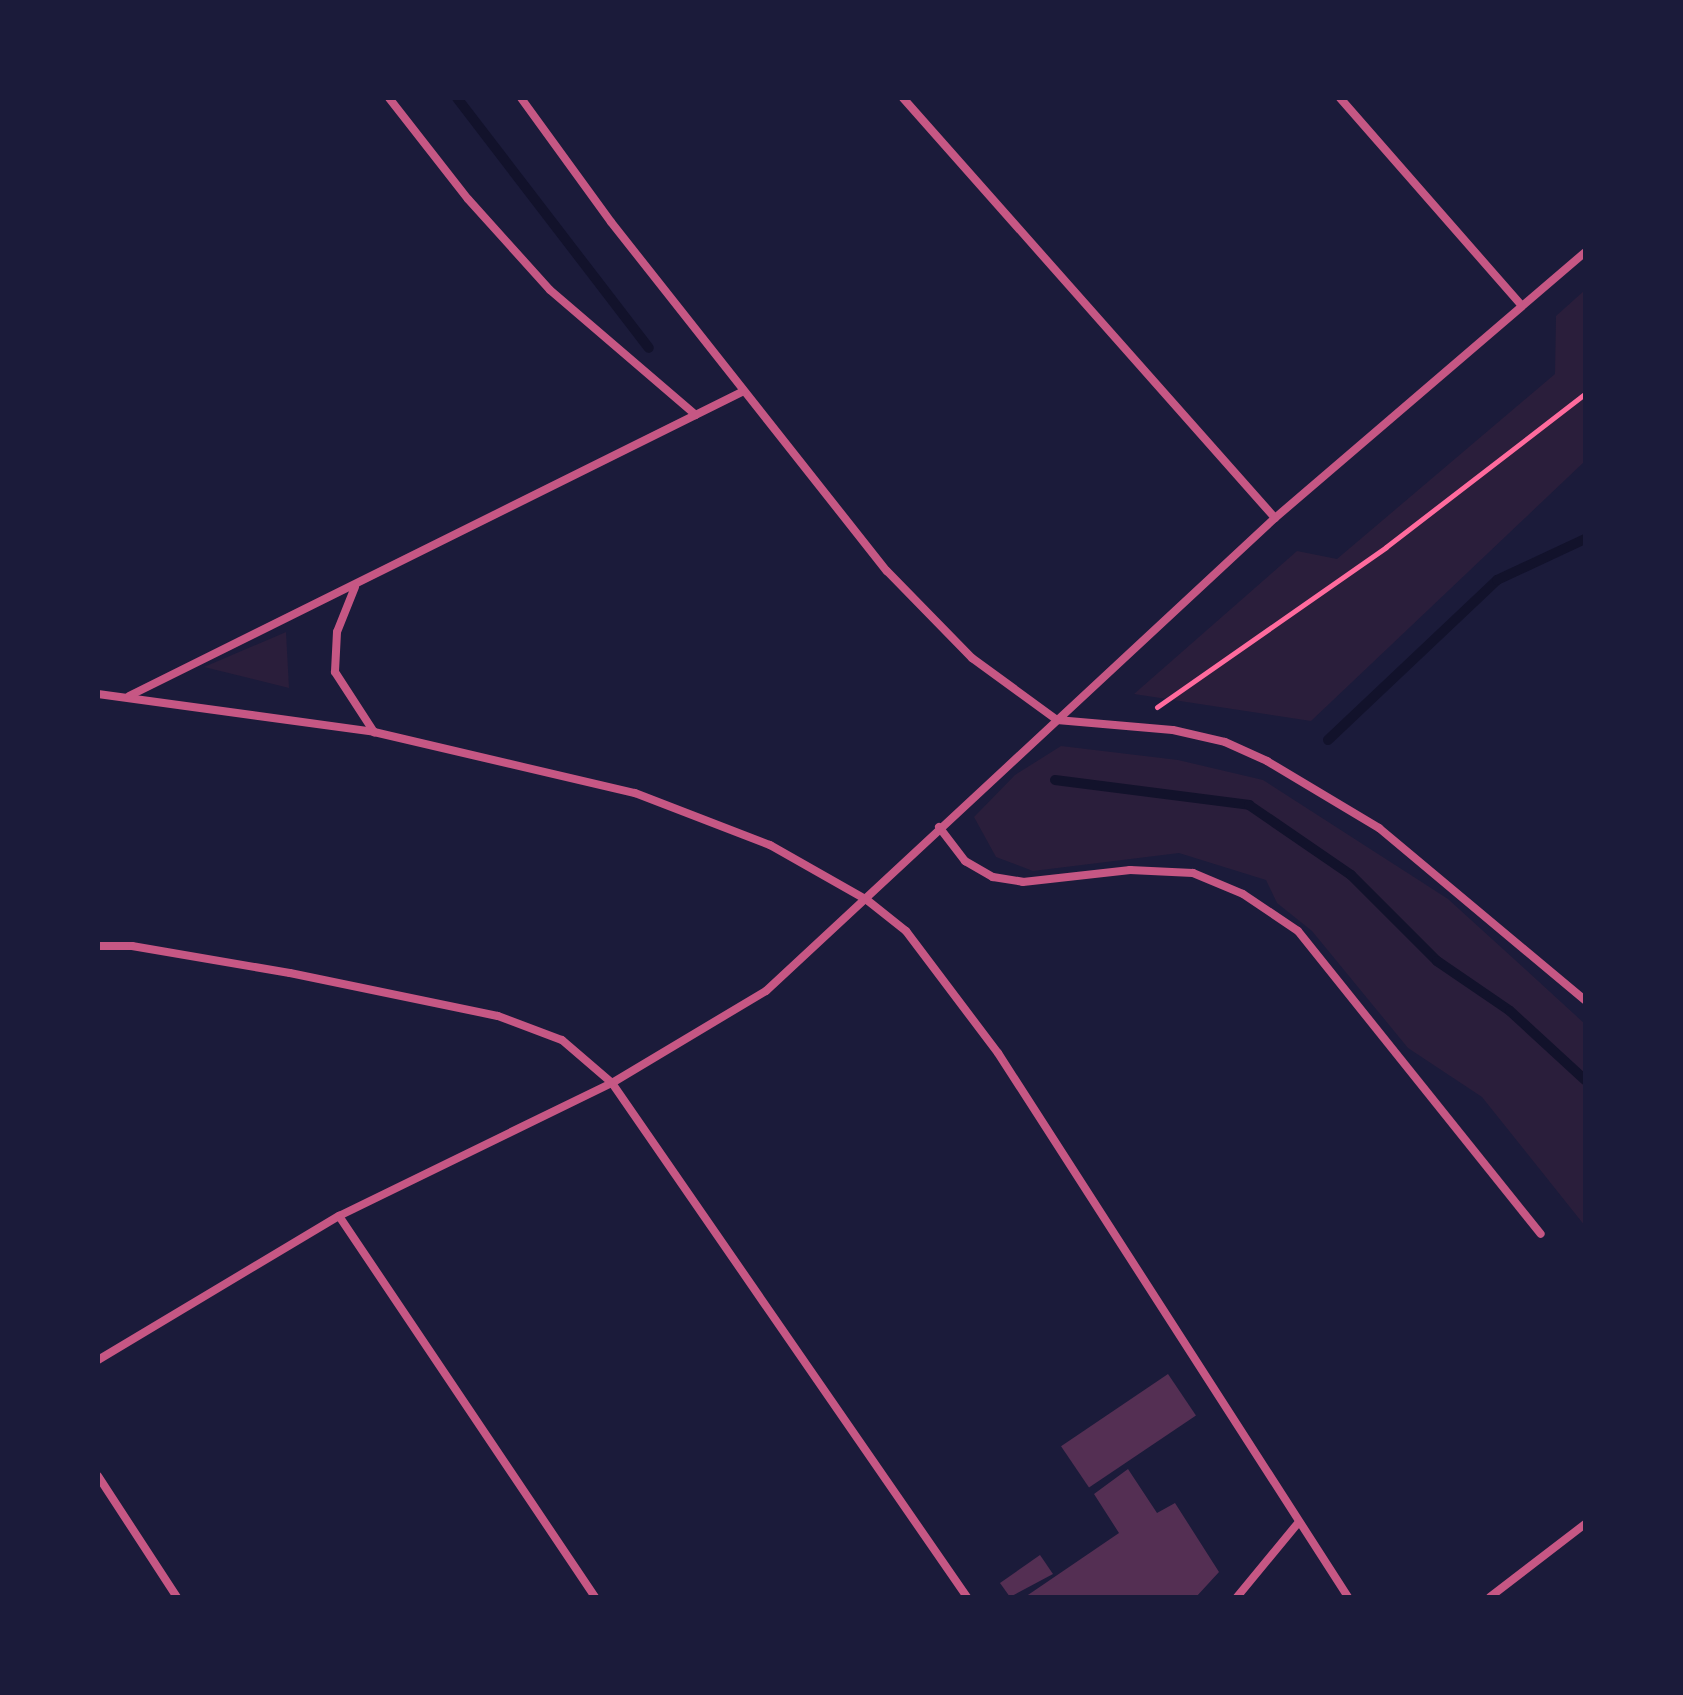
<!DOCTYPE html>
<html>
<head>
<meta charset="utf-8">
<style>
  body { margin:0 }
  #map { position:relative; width:1683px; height:1695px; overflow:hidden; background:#1b1b3a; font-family:"Zilla Slab",serif }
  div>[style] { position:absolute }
  .green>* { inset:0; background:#2a1e3b }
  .stream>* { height:10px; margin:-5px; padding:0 5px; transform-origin:5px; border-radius:5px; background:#12122b }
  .building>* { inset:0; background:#542f53; transform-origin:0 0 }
  .path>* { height:5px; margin:-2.5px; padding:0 2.5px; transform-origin:2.5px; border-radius:2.5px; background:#ff6b9d }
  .minor>* { height:8px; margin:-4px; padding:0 4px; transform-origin:4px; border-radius:4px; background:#c65784 }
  span { translate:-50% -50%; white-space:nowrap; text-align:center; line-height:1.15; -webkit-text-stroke:7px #1b1b3a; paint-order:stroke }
  .frame { position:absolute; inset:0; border:100px solid #1b1b3a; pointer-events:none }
</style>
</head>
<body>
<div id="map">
  <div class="green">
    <i style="clip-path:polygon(1585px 290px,1585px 461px,1311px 721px,1134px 694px,1297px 551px,1337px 559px,1555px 374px,1556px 316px)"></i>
    <i style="clip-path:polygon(286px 632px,289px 688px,204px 667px)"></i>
    <i style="clip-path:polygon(1061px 746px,1178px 760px,1263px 780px,1448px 899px,1525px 969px,1585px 1024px,1585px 1226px,1482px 1097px,1408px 1048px,1312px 931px,1277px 903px,1266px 880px,1179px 853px,1033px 871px,996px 857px,974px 817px,1015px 775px)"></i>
  </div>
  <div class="stream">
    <i style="left:457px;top:98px;width:315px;rotate:52.5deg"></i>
    <i style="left:1328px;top:740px;width:233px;rotate:-43.4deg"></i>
    <i style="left:1497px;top:580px;width:97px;rotate:-25deg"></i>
    <i style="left:1055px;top:780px;width:196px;rotate:7.3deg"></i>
    <i style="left:1249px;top:805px;width:124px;rotate:34.5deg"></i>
    <i style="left:1351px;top:875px;width:122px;rotate:45deg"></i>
    <i style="left:1437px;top:961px;width:88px;rotate:34.4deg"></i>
    <i style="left:1510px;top:1011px;width:102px;rotate:42.6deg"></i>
  </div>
  <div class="building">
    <i style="left:1168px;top:1374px;width:50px;height:129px;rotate:56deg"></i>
    <i style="clip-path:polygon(1128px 1469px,1157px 1513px,1175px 1503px,1219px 1572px,1196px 1597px,1025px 1597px,1119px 1533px,1094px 1494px)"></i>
    <i style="clip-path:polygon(1040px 1555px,1053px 1574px,1010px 1597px,1000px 1583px)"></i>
  </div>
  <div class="path">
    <i style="left:1157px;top:707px;width:279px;rotate:-34.9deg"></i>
    <i style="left:1386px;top:547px;width:251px;rotate:-37.6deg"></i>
  </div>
  <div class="minor">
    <i style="left:389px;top:98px;width:128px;rotate:52deg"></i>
    <i style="left:468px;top:199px;width:122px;rotate:48deg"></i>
    <i style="left:550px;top:290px;width:192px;rotate:40.6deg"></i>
    <i style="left:521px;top:98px;width:153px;rotate:54deg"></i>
    <i style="left:611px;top:222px;width:445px;rotate:51.7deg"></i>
    <i style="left:887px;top:571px;width:122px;rotate:45.7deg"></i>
    <i style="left:972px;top:658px;width:105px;rotate:36.1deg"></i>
    <i style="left:903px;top:98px;width:561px;rotate:48.47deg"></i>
    <i style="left:1340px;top:98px;width:275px;rotate:48.8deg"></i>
    <i style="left:355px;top:587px;width:48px;rotate:111.8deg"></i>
    <i style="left:337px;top:632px;width:40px;rotate:92.9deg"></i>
    <i style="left:335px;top:672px;width:72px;rotate:57deg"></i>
    <i style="left:98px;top:694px;width:279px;rotate:7.8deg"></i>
    <i style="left:374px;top:732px;width:268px;rotate:13.2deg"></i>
    <i style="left:635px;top:793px;width:145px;rotate:21.1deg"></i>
    <i style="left:770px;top:845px;width:112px;rotate:29.6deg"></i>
    <i style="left:867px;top:900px;width:50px;rotate:38.5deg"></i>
    <i style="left:906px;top:931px;width:153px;rotate:53deg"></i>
    <i style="left:998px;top:1053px;width:647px;rotate:57.24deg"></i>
    <i style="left:129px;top:696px;width:686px;rotate:-26.38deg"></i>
    <i style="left:1057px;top:720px;width:116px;rotate:4.9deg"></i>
    <i style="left:1173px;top:730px;width:53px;rotate:13deg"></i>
    <i style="left:1225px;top:742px;width:46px;rotate:24.3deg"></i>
    <i style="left:1267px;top:761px;width:131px;rotate:30.9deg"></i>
    <i style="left:1379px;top:828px;width:268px;rotate:39.9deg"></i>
    <i style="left:939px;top:827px;width:43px;rotate:52.6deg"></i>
    <i style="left:965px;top:861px;width:32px;rotate:30deg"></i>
    <i style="left:993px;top:877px;width:30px;rotate:9deg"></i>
    <i style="left:1023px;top:882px;width:108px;rotate:-6.4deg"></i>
    <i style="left:1130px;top:870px;width:63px;rotate:2.7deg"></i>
    <i style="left:1193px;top:873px;width:54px;rotate:22.8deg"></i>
    <i style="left:1243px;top:894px;width:66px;rotate:33.9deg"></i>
    <i style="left:1298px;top:931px;width:388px;rotate:51.3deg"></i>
    <i style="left:98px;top:946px;width:34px"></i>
    <i style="left:132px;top:946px;width:160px;rotate:9.7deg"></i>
    <i style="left:290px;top:973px;width:212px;rotate:11.7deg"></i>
    <i style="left:498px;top:1016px;width:68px;rotate:20.6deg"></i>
    <i style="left:562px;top:1040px;width:66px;rotate:40.7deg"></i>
    <i style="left:612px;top:1083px;width:625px;rotate:55.37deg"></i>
    <i style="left:339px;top:1216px;width:459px;rotate:56.1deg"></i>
    <i style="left:98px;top:1360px;width:281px;rotate:-30.9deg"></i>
    <i style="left:339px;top:1216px;width:304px;rotate:-26deg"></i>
    <i style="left:612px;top:1083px;width:179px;rotate:-30.9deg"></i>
    <i style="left:766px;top:991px;width:695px;rotate:-42.9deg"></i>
    <i style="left:1275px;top:518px;width:408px;rotate:-40.6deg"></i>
    <i style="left:98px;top:1476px;width:145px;rotate:56.9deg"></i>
    <i style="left:1237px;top:1597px;width:96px;rotate:-50.5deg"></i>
    <i style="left:1490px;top:1597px;width:120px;rotate:-37.5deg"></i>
  </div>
  <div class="frame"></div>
</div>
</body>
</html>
